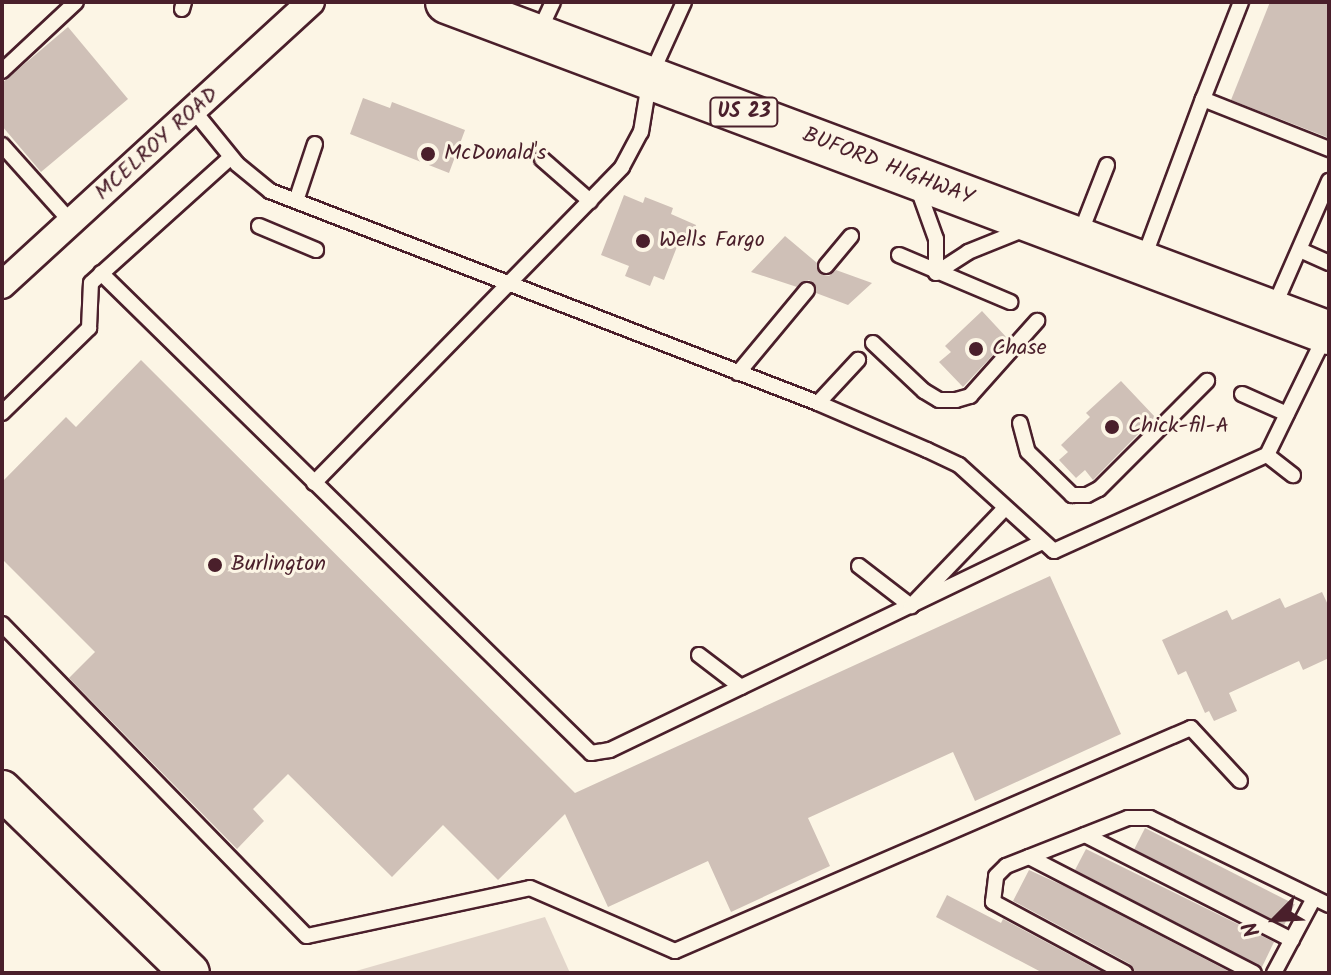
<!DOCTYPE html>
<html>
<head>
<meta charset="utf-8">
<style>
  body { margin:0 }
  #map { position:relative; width:1331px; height:975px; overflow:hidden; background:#fcf5e5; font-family:Kalam,sans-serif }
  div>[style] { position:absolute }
  .green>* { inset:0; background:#e2d5ca }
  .building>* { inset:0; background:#cfc0b7; transform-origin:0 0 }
  .roads { filter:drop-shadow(2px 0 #4a1f2b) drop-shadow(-2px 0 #4a1f2b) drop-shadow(0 2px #4a1f2b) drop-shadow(0 -2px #4a1f2b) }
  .lane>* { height:14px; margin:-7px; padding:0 7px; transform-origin:7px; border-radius:7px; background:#fcf5e5 }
  .street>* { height:26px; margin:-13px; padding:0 13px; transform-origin:13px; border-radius:13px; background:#fcf5e5 }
  .secondary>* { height:38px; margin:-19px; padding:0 19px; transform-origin:19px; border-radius:19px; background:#fcf5e5 }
  .primary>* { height:42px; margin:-21px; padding:0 21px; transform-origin:21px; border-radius:21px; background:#fcf5e5 }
  .dots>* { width:22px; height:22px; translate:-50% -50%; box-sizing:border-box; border:4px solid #fcf5e5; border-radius:50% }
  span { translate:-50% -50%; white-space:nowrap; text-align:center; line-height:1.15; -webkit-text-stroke:6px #fcf5e5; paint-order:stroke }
  .shield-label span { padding:2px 6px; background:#fcf5e5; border:2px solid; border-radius:6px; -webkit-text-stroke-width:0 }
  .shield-label { font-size:20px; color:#4a1f2b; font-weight:700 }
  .street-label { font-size:22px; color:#4a1f2b }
  .poi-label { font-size:22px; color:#4a1f2b }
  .left { translate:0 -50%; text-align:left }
  .frame { position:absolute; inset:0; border:4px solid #4a1f2b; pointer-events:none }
  .north { position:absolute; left:1235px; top:879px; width:80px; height:80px; -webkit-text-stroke:6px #fcf5e5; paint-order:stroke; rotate:246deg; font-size:22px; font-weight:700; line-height:32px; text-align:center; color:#4a1f2b }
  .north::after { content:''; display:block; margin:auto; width:28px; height:36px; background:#4a1f2b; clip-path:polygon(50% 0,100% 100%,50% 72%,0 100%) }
</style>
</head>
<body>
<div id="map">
  <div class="green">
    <i style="clip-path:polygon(545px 917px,570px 973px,349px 973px)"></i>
  </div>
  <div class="building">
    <i style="clip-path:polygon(1270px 2px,1329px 2px,1329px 138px,1231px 100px)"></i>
    <i style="clip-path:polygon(68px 27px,128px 99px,41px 172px,2px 126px,2px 83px)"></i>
    <i style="clip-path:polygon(363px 98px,390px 108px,392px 102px,465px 130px,449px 173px,350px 134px)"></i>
    <i style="clip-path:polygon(624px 195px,643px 203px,645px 197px,673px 208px,671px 214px,696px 225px,689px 243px,680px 239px,664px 280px,654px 276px,650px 286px,625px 276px,629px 266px,601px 255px)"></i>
    <i style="clip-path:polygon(785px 236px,817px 263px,820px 274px,829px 276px,836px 270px,872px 283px,848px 305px,816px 293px,816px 286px,809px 280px,797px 287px,751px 272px)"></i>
    <i style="clip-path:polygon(982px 311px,1008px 339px,963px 387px,939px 362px,951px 352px,945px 346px)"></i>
    <i style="clip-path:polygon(141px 360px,575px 793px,1050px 576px,1121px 734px,975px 801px,953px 752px,808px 818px,830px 866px,731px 912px,708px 861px,608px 907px,565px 814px,498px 880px,443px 825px,392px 877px,288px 774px,253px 809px,264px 821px,237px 849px,69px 678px,95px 652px,2px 559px,2px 482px,66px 417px,76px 427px)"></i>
    <i style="clip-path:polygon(1121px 381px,1155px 417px,1093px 480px,1085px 470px,1076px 478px,1059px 460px,1068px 452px,1061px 445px,1090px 417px,1086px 413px)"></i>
    <i style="clip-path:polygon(1322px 592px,1329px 607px,1329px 658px,1303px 670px,1299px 661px,1229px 693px,1237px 711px,1214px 721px,1209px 711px,1205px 713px,1186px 671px,1178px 675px,1162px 640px,1227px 610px,1232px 620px,1280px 598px,1285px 608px)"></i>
    <i style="left:1145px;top:828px;width:168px;height:24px;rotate:27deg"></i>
    <i style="clip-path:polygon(1086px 849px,1274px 942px,1262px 967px,1075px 870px)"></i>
    <i style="clip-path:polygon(1029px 870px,1066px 887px,1232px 973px,1135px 973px,1130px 964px,1013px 901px)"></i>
    <i style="clip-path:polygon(947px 895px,1001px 923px,1003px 919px,1104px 973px,1043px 973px,936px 917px)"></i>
  </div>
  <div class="roads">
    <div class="lane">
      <i style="left:182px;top:9px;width:7px;rotate:-74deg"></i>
      <i style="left:538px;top:34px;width:35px;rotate:-65deg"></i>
      <i style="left:2px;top:71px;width:101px;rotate:-43deg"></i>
      <i style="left:1203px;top:99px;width:104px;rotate:-68.6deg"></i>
      <i style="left:194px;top:111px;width:68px;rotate:50.9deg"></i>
      <i style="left:237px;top:164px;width:43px;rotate:39.3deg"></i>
      <i style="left:270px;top:191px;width:588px;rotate:21.15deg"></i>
      <i style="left:818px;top:403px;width:119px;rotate:23.3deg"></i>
      <i style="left:927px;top:450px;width:35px;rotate:25deg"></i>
      <i style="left:959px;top:465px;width:128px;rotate:42.2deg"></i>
      <i style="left:1054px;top:551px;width:234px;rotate:-24.3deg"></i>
      <i style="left:1267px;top:455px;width:132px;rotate:-64deg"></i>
      <i style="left:2px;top:145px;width:103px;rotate:48.1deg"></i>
      <i style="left:542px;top:159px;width:64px;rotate:41.2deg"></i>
      <i style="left:918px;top:189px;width:53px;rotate:70.2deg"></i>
      <i style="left:936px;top:239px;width:34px;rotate:90deg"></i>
      <i style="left:296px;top:201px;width:60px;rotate:-71.6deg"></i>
      <i style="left:259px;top:226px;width:62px;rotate:22.8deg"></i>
      <i style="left:1080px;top:234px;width:74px;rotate:-68.6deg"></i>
      <i style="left:1300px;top:250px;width:32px;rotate:24deg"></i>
      <i style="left:899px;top:255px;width:121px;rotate:22.9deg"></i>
      <i style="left:1143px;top:260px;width:172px;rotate:-69.6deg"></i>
      <i style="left:1203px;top:99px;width:136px;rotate:21.6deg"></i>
      <i style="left:826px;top:266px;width:39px;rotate:-50deg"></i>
      <i style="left:101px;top:273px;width:686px;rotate:44.41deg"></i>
      <i style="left:591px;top:753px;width:19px;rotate:-9deg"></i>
      <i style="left:610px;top:750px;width:480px;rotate:-25.7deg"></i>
      <i style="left:936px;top:273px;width:38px;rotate:-33deg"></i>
      <i style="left:968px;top:252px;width:61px;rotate:-22deg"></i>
      <i style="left:1273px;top:309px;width:140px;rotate:-66.4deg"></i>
      <i style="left:873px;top:343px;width:70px;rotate:43.3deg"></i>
      <i style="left:924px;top:391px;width:17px;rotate:31deg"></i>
      <i style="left:939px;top:400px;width:17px"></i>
      <i style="left:956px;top:400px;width:15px;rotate:-16deg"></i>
      <i style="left:970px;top:396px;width:101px;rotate:-48.2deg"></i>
      <i style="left:738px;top:373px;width:108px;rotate:-50.3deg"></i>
      <i style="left:1242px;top:394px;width:49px;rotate:24deg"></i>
      <i style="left:818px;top:403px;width:59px;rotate:-47.1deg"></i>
      <i style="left:2px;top:413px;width:122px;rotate:-44.3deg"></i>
      <i style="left:89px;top:328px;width:45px;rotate:-87.5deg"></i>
      <i style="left:91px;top:283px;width:188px;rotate:-42deg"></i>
      <i style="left:1020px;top:423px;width:30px;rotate:75deg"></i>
      <i style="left:1028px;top:452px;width:62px;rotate:44.3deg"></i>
      <i style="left:1072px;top:495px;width:15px"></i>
      <i style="left:1087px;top:495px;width:13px;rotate:-27deg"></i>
      <i style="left:1099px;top:489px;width:153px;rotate:-45deg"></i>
      <i style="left:1267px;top:455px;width:33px;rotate:38deg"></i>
      <i style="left:314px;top:483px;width:441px;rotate:-45.7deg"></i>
      <i style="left:622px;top:167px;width:40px;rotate:-62deg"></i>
      <i style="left:641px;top:132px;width:56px;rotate:-80.7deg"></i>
      <i style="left:650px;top:77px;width:82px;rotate:-65.6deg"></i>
      <i style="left:859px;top:566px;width:66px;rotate:37.6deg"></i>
      <i style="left:911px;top:606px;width:136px;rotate:-46.2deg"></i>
      <i style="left:2px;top:624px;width:436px;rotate:45.7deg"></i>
      <i style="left:307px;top:936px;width:228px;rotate:-12.1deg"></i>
      <i style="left:530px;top:888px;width:158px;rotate:23.5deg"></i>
      <i style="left:675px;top:951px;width:562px;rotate:-23.37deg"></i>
      <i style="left:1191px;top:728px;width:72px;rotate:47.2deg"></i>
      <i style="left:699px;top:655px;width:53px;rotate:37.3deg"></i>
      <i style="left:1085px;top:835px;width:232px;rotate:26.9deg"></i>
      <i style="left:1029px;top:857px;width:253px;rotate:27.3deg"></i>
      <i style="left:1125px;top:973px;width:150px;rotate:-151.7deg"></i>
      <i style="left:993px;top:902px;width:26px;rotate:-83deg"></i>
      <i style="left:996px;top:876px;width:14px;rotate:-45deg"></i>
      <i style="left:1006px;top:866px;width:131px;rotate:-21.5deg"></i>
      <i style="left:1128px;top:818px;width:22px"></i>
      <i style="left:1150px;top:818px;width:199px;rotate:25.9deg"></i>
      <i style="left:1274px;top:973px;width:85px;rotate:-61.9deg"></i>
    </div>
    <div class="street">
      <i style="left:2px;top:285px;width:419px;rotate:-42.5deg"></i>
    </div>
    <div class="secondary">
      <i style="left:2px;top:790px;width:262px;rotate:44.2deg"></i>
    </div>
    <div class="primary">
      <i style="left:447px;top:2px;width:942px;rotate:20.57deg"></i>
    </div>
  </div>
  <div class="dots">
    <i style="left:428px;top:154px;background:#4a1f2b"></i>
    <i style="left:643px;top:241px;background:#4a1f2b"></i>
    <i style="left:976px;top:349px;background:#4a1f2b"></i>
    <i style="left:1112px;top:427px;background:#4a1f2b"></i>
    <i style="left:215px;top:565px;background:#4a1f2b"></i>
  </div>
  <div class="shield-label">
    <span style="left:744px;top:112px">US 23</span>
  </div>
  <div class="street-label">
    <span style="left:157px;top:144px;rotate:-42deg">MCELROY ROAD</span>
    <span style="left:888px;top:167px;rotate:21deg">BUFORD HIGHWAY</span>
  </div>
  <div class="poi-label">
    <span class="left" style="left:444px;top:154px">McDonald's</span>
    <span class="left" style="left:659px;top:241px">Wells Fargo</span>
    <span class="left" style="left:992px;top:349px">Chase</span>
    <span class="left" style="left:1128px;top:427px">Chick-fil-A</span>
    <span class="left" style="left:231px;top:565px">Burlington</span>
  </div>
  <div class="frame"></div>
  <div class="north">N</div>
</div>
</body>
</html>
